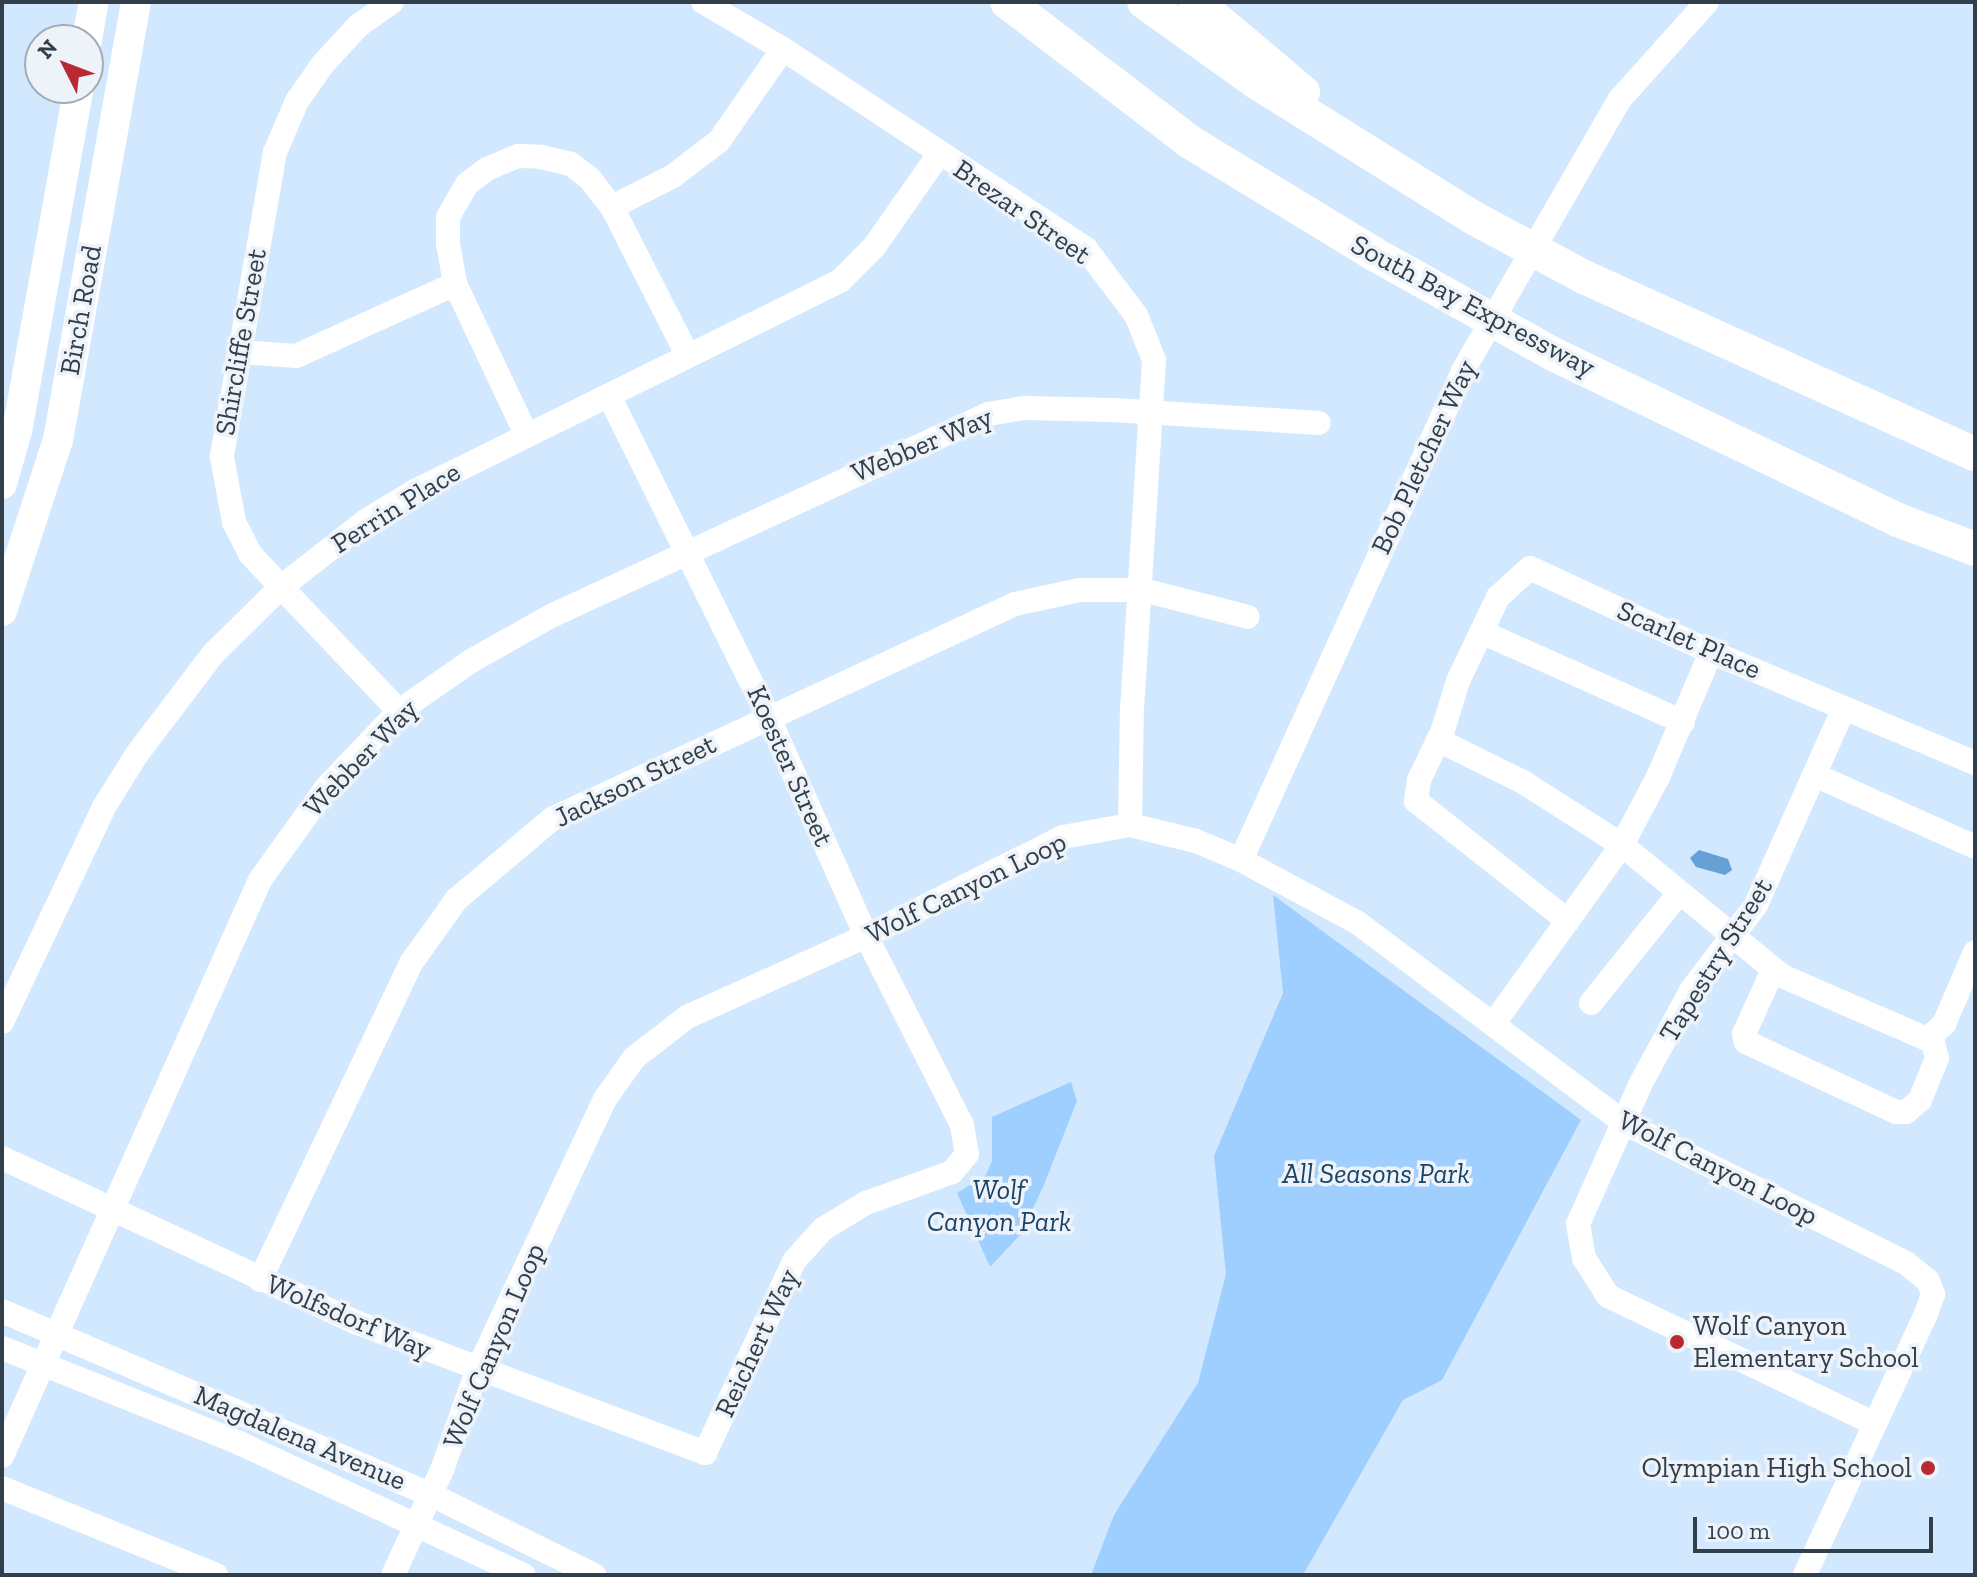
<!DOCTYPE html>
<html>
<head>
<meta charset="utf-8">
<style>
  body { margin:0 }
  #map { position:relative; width:1977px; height:1577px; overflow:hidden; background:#d2e8ff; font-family:"Zilla Slab",serif }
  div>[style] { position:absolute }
  .green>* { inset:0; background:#9fcffe }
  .water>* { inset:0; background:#67a0d7 }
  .minor>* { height:24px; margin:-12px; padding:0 12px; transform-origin:12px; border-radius:12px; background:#fff }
  .major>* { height:30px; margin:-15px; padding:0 15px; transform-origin:15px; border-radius:15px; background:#fff }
  .highway>* { height:34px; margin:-17px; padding:0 17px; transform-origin:17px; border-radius:17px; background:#fff }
  .dots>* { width:22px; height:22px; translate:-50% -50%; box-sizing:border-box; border:4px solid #eef3f9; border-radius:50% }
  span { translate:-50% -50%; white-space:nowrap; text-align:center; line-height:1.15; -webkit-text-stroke:7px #eef3f9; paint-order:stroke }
  .street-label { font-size:28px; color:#323e49 }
  .park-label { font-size:28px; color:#1a4368; font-style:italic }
  .poi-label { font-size:28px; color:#323e49 }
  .left { translate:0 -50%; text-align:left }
  .right { translate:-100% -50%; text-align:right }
  .frame { position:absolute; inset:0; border:4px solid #323e49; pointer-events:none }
  .north { position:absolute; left:24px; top:24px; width:80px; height:80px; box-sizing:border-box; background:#eef3f9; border:2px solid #a3abb3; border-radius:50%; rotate:312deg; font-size:22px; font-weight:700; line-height:32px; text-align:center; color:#323e49 }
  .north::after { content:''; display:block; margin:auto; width:28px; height:36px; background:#b92931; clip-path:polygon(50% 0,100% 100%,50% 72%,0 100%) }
  .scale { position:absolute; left:1693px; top:1517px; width:240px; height:36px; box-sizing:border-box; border:4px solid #323e49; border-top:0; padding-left:10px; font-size:24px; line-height:28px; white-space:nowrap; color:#323e49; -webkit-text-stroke:6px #eef3f9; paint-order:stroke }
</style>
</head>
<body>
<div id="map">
  <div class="green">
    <i style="clip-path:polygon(1273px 895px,1581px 1120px,1442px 1380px,1403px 1400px,1303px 1575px,1091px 1575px,1114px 1515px,1198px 1383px,1226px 1274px,1214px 1156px,1283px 993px)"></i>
    <i style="clip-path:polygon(1071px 1082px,1077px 1101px,1043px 1187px,1021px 1234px,990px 1267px,957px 1193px,986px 1175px,992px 1161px,992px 1117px)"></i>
  </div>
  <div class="water">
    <i style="clip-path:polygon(1699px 850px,1728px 859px,1732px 870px,1725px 875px,1696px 867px,1690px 858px)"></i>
  </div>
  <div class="minor">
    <i style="left:392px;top:2px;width:40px;rotate:145.1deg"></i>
    <i style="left:359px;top:25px;width:53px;rotate:132.7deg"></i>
    <i style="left:323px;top:64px;width:45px;rotate:125.1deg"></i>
    <i style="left:297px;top:101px;width:56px;rotate:113.3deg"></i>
    <i style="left:275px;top:152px;width:310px;rotate:99.9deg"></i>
    <i style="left:222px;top:457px;width:66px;rotate:79.5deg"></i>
    <i style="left:234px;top:522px;width:36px;rotate:63deg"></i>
    <i style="left:250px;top:554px;width:216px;rotate:46.5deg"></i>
    <i style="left:703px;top:2px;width:93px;rotate:30.4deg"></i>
    <i style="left:783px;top:49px;width:363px;rotate:33.4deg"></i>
    <i style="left:1086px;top:249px;width:83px;rotate:52.9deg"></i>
    <i style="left:1136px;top:315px;width:48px;rotate:68.2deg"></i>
    <i style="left:1154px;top:360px;width:348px;rotate:93.6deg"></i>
    <i style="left:1132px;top:707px;width:118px;rotate:91deg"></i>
    <i style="left:612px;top:207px;width:68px;rotate:-26.9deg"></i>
    <i style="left:673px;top:176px;width:58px;rotate:-37.3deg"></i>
    <i style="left:719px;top:141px;width:112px;rotate:-55.2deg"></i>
    <i style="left:241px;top:352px;width:55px;rotate:4.2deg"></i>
    <i style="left:296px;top:356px;width:175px;rotate:-24.4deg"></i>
    <i style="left:526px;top:434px;width:166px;rotate:-115.3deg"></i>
    <i style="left:455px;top:284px;width:42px;rotate:-99.7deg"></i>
    <i style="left:448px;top:243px;width:26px;rotate:-90deg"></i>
    <i style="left:448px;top:217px;width:38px;rotate:-60deg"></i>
    <i style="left:467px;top:184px;width:25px;rotate:-37deg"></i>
    <i style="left:487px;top:169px;width:34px;rotate:-23deg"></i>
    <i style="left:518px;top:156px;width:23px;rotate:2deg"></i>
    <i style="left:541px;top:157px;width:31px;rotate:13deg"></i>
    <i style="left:571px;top:164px;width:24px;rotate:38deg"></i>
    <i style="left:590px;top:179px;width:36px;rotate:52deg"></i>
    <i style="left:612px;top:207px;width:167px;rotate:63deg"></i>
    <i style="left:1484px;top:633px;width:218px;rotate:24.1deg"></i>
    <i style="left:1844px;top:708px;width:216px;rotate:114.1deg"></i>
    <i style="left:1756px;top:905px;width:106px;rotate:127.3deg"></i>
    <i style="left:1692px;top:989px;width:107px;rotate:118.5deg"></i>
    <i style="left:1641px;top:1083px;width:154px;rotate:114.1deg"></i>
    <i style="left:1578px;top:1224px;width:35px;rotate:80deg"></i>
    <i style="left:1584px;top:1258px;width:45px;rotate:57.7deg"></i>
    <i style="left:1608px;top:1296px;width:294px;rotate:25.6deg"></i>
    <i style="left:1438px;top:740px;width:95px;rotate:26.3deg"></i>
    <i style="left:1523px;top:782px;width:117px;rotate:32.5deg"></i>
    <i style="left:1622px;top:845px;width:207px;rotate:39.3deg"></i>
    <i style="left:1782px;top:976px;width:158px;rotate:23.5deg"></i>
    <i style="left:1927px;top:1039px;width:23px;rotate:-41deg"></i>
    <i style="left:1944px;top:1024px;width:78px;rotate:-66.7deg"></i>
    <i style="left:1817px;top:776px;width:173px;rotate:24.2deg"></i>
    <i style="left:1241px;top:860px;width:539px;rotate:-65.57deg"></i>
    <i style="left:1464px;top:369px;width:312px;rotate:-60deg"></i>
    <i style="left:1620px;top:99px;width:130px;rotate:-48.1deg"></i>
    <i style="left:1568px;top:921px;width:194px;rotate:-141.7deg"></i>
    <i style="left:1416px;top:801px;width:21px;rotate:-82deg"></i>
    <i style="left:1419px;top:780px;width:55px;rotate:-64.4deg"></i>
    <i style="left:1443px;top:730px;width:51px;rotate:-73deg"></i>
    <i style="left:1458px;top:681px;width:93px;rotate:-64.5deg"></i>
    <i style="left:1498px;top:597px;width:43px;rotate:-42.2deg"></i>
    <i style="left:1530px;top:568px;width:200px;rotate:24.9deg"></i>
    <i style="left:1711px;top:652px;width:286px;rotate:22.8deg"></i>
    <i style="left:1773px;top:970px;width:70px;rotate:114.4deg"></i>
    <i style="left:1744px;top:1034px;width:8px;rotate:76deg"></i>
    <i style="left:1746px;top:1042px;width:166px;rotate:25deg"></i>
    <i style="left:1896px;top:1112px;width:10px"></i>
    <i style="left:1906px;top:1112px;width:18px;rotate:-41deg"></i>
    <i style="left:1920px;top:1100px;width:45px;rotate:-68deg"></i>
    <i style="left:1937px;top:1058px;width:23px;rotate:-105deg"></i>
    <i style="left:1591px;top:1003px;width:141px;rotate:-51.3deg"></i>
    <i style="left:2px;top:1022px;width:238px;rotate:-64.6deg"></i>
    <i style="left:104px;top:807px;width:62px;rotate:-58.1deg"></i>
    <i style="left:137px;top:754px;width:126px;rotate:-52.8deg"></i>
    <i style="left:213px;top:654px;width:94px;rotate:-44.6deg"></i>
    <i style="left:280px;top:588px;width:110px;rotate:-38deg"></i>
    <i style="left:367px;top:520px;width:54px;rotate:-31.3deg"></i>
    <i style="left:413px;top:492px;width:476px;rotate:-26.3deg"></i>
    <i style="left:840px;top:281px;width:48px;rotate:-45deg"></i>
    <i style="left:874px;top:247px;width:113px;rotate:-55deg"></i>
    <i style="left:1494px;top:1023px;width:219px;rotate:-54.3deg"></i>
    <i style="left:1622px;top:845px;width:77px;rotate:-62.1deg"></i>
    <i style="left:1658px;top:777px;width:136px;rotate:-67deg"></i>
    <i style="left:2px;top:1158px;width:392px;rotate:24.9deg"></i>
    <i style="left:358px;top:1323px;width:371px;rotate:20.5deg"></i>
    <i style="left:705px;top:1453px;width:212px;rotate:-65.1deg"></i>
    <i style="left:794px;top:1261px;width:43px;rotate:-47.8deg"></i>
    <i style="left:823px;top:1229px;width:50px;rotate:-31.2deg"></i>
    <i style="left:866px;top:1203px;width:91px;rotate:-19.8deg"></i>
    <i style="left:952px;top:1172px;width:23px;rotate:-50deg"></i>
    <i style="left:967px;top:1154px;width:29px;rotate:-100deg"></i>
    <i style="left:962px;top:1125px;width:212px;rotate:-116.9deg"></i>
    <i style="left:866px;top:936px;width:241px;rotate:-114deg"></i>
    <i style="left:768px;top:716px;width:357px;rotate:-116.4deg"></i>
    <i style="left:260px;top:1280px;width:351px;rotate:-64.5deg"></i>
    <i style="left:411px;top:963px;width:79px;rotate:-54.3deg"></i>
    <i style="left:457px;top:899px;width:124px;rotate:-40.1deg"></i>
    <i style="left:552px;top:819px;width:510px;rotate:-24.91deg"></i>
    <i style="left:1015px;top:604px;width:66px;rotate:-12.2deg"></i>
    <i style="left:1080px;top:590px;width:63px"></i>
    <i style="left:1143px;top:590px;width:108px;rotate:14.4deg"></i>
    <i style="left:2px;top:1311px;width:468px;rotate:23.2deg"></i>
    <i style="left:432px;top:1495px;width:181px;rotate:26.3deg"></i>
    <i style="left:2px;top:1348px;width:253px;rotate:21.8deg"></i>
    <i style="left:237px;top:1442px;width:316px;rotate:24.9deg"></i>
    <i style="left:2px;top:1456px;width:631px;rotate:-65.87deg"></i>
    <i style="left:260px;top:880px;width:113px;rotate:-54.3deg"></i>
    <i style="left:326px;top:788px;width:106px;rotate:-46.5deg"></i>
    <i style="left:399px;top:711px;width:88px;rotate:-34.8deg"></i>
    <i style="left:471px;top:661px;width:92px;rotate:-29.4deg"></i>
    <i style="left:551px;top:616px;width:482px;rotate:-24.8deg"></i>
    <i style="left:989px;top:414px;width:36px;rotate:-10deg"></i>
    <i style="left:1024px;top:408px;width:89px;rotate:1.3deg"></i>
    <i style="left:1113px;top:410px;width:206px;rotate:3.6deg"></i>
    <i style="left:2px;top:1488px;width:231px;rotate:22.1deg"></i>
    <i style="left:393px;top:1575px;width:116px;rotate:-65deg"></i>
    <i style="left:442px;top:1470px;width:105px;rotate:-70.5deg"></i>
    <i style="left:477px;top:1371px;width:301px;rotate:-64.8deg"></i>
    <i style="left:605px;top:1099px;width:50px;rotate:-54.7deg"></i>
    <i style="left:634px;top:1058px;width:67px;rotate:-37.7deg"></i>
    <i style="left:687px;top:1017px;width:196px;rotate:-24.3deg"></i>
    <i style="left:866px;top:936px;width:220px;rotate:-26.7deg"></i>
    <i style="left:1063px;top:837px;width:68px;rotate:-10.2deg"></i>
    <i style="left:1130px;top:825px;width:68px;rotate:13.6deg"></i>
    <i style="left:1196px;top:841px;width:49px;rotate:22.9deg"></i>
    <i style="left:1241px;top:860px;width:133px;rotate:28.3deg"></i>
    <i style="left:1358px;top:923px;width:333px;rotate:36.9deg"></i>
    <i style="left:1624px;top:1123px;width:315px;rotate:26.4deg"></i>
    <i style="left:1906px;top:1263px;width:28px;rotate:39deg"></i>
    <i style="left:1928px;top:1281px;width:14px;rotate:69deg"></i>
    <i style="left:1933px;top:1294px;width:21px;rotate:109deg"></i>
    <i style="left:1926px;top:1314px;width:288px;rotate:114.9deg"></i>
  </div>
  <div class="major">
    <i style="left:87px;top:40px;width:39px;rotate:-80deg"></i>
    <i style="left:2px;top:484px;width:55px;rotate:-74.2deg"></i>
    <i style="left:17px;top:431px;width:349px;rotate:-79.8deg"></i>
    <i style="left:2px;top:611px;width:180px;rotate:-71.9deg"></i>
    <i style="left:58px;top:440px;width:445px;rotate:-79.9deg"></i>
  </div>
  <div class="highway">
    <i style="left:1007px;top:2px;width:230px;rotate:37.4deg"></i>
    <i style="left:1190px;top:142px;width:215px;rotate:31.3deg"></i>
    <i style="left:1374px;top:254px;width:205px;rotate:29.2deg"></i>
    <i style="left:1553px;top:354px;width:383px;rotate:25.7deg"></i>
    <i style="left:1898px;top:520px;width:82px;rotate:20.6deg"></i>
    <i style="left:1144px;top:2px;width:138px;rotate:35.5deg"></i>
    <i style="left:1256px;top:82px;width:255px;rotate:32deg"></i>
    <i style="left:1472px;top:217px;width:127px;rotate:28.2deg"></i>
    <i style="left:1584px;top:277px;width:429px;rotate:24.4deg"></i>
    <i style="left:1196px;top:2px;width:140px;rotate:40.1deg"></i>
  </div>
  <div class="dots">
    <i style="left:1677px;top:1342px;background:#b92931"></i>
    <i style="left:1928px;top:1468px;background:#b92931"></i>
  </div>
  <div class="street-label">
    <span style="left:1022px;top:212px;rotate:35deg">Brezar Street</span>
    <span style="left:1473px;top:306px;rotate:28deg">South Bay Expressway</span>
    <span style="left:81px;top:310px;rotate:-80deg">Birch Road</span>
    <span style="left:241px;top:342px;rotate:-80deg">Shircliffe Street</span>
    <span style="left:922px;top:445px;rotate:-23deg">Webber Way</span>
    <span style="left:1424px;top:457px;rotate:-65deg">Bob Pletcher Way</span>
    <span style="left:396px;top:508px;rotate:-32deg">Perrin Place</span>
    <span style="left:1689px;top:640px;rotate:24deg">Scarlet Place</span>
    <span style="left:361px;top:758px;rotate:-46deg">Webber Way</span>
    <span style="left:790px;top:766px;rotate:66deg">Koester Street</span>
    <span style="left:635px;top:781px;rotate:-26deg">Jackson Street</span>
    <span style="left:966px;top:888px;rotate:-26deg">Wolf Canyon Loop</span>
    <span style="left:1716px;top:960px;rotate:-58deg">Tapestry Street</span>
    <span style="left:1718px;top:1168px;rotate:27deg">Wolf Canyon Loop</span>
    <span style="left:349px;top:1317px;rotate:23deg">Wolfsdorf Way</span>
    <span style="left:757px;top:1343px;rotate:-65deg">Reichert Way</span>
    <span style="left:494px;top:1346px;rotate:-67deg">Wolf Canyon Loop</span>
    <span style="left:300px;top:1438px;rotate:23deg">Magdalena Avenue</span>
  </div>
  <div class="park-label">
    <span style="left:1376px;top:1174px">All Seasons Park</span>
    <span style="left:999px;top:1206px">Wolf<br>Canyon Park</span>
  </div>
  <div class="poi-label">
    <span class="left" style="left:1693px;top:1342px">Wolf Canyon<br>Elementary School</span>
    <span class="right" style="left:1912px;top:1468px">Olympian High School</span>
  </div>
  <div class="frame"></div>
  <div class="north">N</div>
  <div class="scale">100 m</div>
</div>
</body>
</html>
